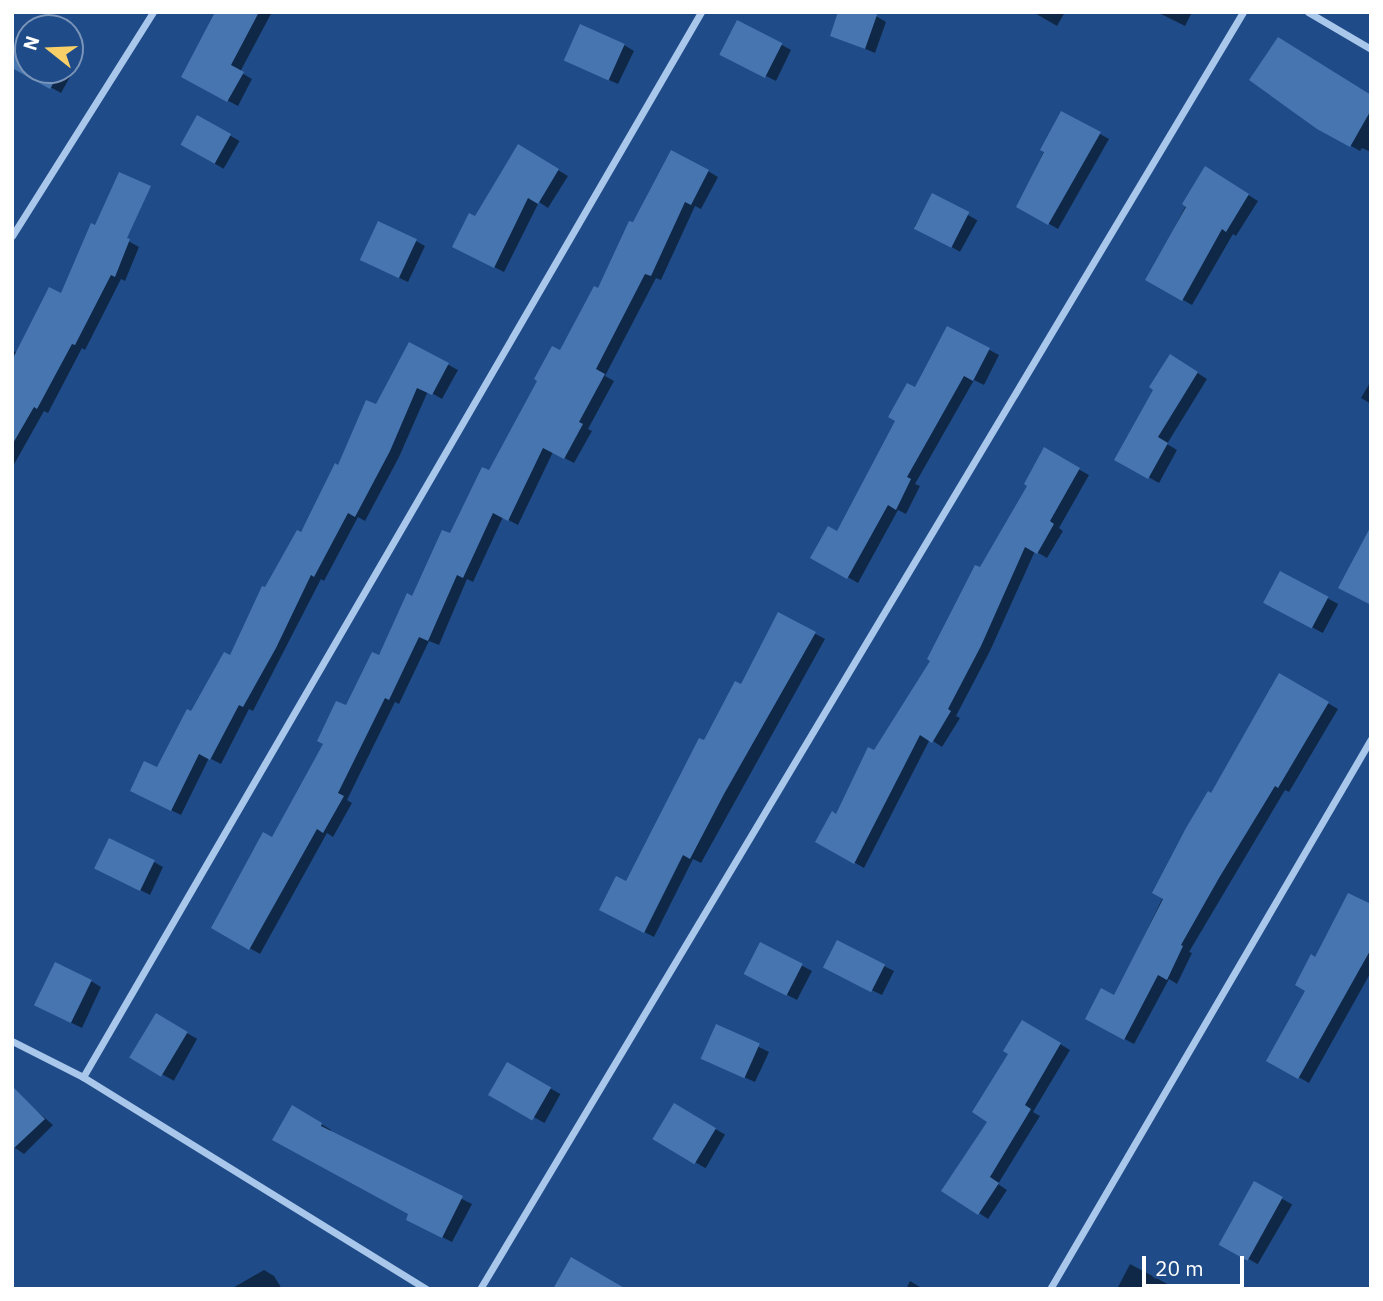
<!DOCTYPE html>
<html>
<head>
<meta charset="utf-8">
<style>
  body { margin:0 }
  #map { position:relative; width:1383px; height:1301px; overflow:hidden; background:#1f4c88; font-family:"IBM Plex Sans",sans-serif }
  div>[style] { position:absolute }
  .shadow>* { inset:0; background:#0007; transform-origin:0 0 }
  .building>* { inset:0; background:#4775b0; transform-origin:0 0 }
  .minor>* { height:7px; margin:-3.5px; padding:0 3.5px; transform-origin:3.5px; border-radius:3.5px; background:#a9c6eb }
  span { translate:-50% -50%; white-space:nowrap; text-align:center; line-height:1.15; -webkit-text-stroke:6px #1f4c88; paint-order:stroke }
  .frame { position:absolute; inset:0; border:14px solid #fff; pointer-events:none }
  .north { position:absolute; left:14px; top:14px; width:70px; height:70px; box-sizing:border-box; background:#1f4c88; border:2px solid #7994b8; border-radius:50%; rotate:288deg; font-size:19px; font-weight:700; line-height:28px; text-align:center; color:#fff }
  .north::after { content:''; display:block; margin:auto; width:24px; height:32px; background:#f9d068; clip-path:polygon(50% 0,100% 100%,50% 72%,0 100%) }
  .scale { position:absolute; left:1142px; top:1256px; width:102px; height:32px; box-sizing:border-box; border:4px solid #fff; border-top:0; padding-left:9px; font-size:21px; line-height:24px; white-space:nowrap; color:#fff; -webkit-text-stroke:5px #1f4c88; paint-order:stroke }
</style>
</head>
<body>
<div id="map">
  <div class="shadow">
    <i style="clip-path:polygon(215px 12px,272px 12px,240px 72px,252px 79px,238px 106px,183px 77px)"></i>
    <i style="clip-path:polygon(1033px 12px,1065px 12px,1057px 26px)"></i>
    <i style="clip-path:polygon(1157px 12px,1192px 12px,1185px 26px)"></i>
    <i style="clip-path:polygon(876px 16px,886px 22px,875px 53px,832px 35px)"></i>
    <i style="clip-path:polygon(28px 33px,28px 70px,70px 70px,70px 53px,80px 59px,61px 93px,12px 66px)"></i>
    <i style="clip-path:polygon(624px 45px,634px 51px,618px 84px,575px 65px)"></i>
    <i style="clip-path:polygon(782px 45px,791px 50px,776px 81px,732px 59px)"></i>
    <i style="clip-path:polygon(1371px 98px,1371px 152px,1362px 148px,1360px 151px,1318px 127px)"></i>
    <i style="clip-path:polygon(1062px 113px,1109px 139px,1058px 229px,1018px 206px)"></i>
    <i style="left:198px;top:117px;width:48px;height:32px;rotate:30deg"></i>
    <i style="clip-path:polygon(518px 146px,568px 176px,548px 208px,539px 202px,504px 272px,464px 252px,475px 218px)"></i>
    <i style="clip-path:polygon(1205px 168px,1258px 201px,1236px 236px,1233px 234px,1192px 305px,1148px 280px)"></i>
    <i style="clip-path:polygon(708px 171px,718px 177px,701px 209px,695px 206px,661px 280px,656px 278px,605px 376px,614px 381px,588px 429px,592px 431px,574px 463px,553px 452px,518px 525px,503px 517px,473px 582px,467px 579px,439px 645px,429px 641px,399px 704px,395px 702px,347px 800px,352px 803px,333px 837px,327px 833px,260px 954px,214px 928px,273px 839px,347px 708px,598px 290px,634px 225px)"></i>
    <i style="left:932px;top:195px;width:52px;height:36px;rotate:29deg"></i>
    <i style="clip-path:polygon(98px 224px,139px 247px,125px 281px,121px 279px,85px 350px,82px 348px,48px 413px,44px 411px,12px 468px,12px 356px,14px 351px,18px 353px,62px 296px)"></i>
    <i style="clip-path:polygon(416px 241px,425px 246px,408px 282px,371px 265px)"></i>
    <i style="clip-path:polygon(948px 328px,999px 355px,984px 385px,974px 380px,915px 484px,920px 486px,906px 514px,898px 510px,858px 583px,813px 557px,838px 534px)"></i>
    <i style="clip-path:polygon(410px 344px,458px 370px,442px 399px,428px 391px,399px 457px,365px 521px,358px 517px,324px 581px,321px 579px,253px 711px,249px 709px,221px 764px,209px 758px,181px 815px,142px 796px,192px 713px,231px 658px,266px 589px,377px 407px)"></i>
    <i style="clip-path:polygon(1180px 362px,1207px 379px,1167px 444px,1177px 450px,1159px 483px,1117px 459px)"></i>
    <i style="clip-path:polygon(1371px 381px,1371px 404px,1361px 398px)"></i>
    <i style="clip-path:polygon(1044px 450px,1089px 475px,1059px 528px,1063px 531px,1047px 558px,1035px 551px,990px 651px,956px 716px,960px 718px,942px 747px,930px 739px,864px 868px,817px 841px,837px 816px,933px 660px,1029px 485px)"></i>
    <i style="left:1280px;top:573px;width:66px;height:33px;rotate:28deg"></i>
    <i style="clip-path:polygon(778px 614px,825px 639px,701px 863px,693px 859px,654px 937px,611px 915px,705px 743px,742px 687px)"></i>
    <i style="clip-path:polygon(1280px 675px,1338px 709px,1289px 792px,1285px 790px,1189px 952px,1192px 953px,1177px 984px,1169px 979px,1134px 1044px,1087px 1019px,1115px 997px,1212px 795px)"></i>
    <i style="clip-path:polygon(154px 862px,163px 867px,150px 895px,106px 873px)"></i>
    <i style="clip-path:polygon(1371px 906px,1371px 972px,1309px 1083px,1268px 1060px,1307px 990px,1316px 959px)"></i>
    <i style="clip-path:polygon(838px 943px,894px 971px,882px 995px,836px 973px)"></i>
    <i style="clip-path:polygon(761px 944px,812px 971px,797px 1000px,755px 978px)"></i>
    <i style="clip-path:polygon(91px 981px,101px 987px,82px 1028px,47px 1011px)"></i>
    <i style="left:156px;top:1016px;width:47px;height:48px;rotate:29deg"></i>
    <i style="clip-path:polygon(1023px 1022px,1070px 1050px,1033px 1112px,1040px 1116px,998px 1184px,1007px 1190px,988px 1219px,979px 1213px,989px 1121px)"></i>
    <i style="clip-path:polygon(717px 1026px,769px 1052px,755px 1082px,712px 1063px)"></i>
    <i style="left:508px;top:1065px;width:60px;height:33px;rotate:29deg"></i>
    <i style="clip-path:polygon(23px 1099px,53px 1125px,24px 1154px,12px 1146px)"></i>
    <i style="left:674px;top:1105px;width:59px;height:39px;rotate:30deg"></i>
    <i style="clip-path:polygon(293px 1107px,331px 1130px,330px 1132px,472px 1204px,452px 1242px,418px 1225px,411px 1214px)"></i>
    <i style="left:1255px;top:1183px;width:43px;height:69px;rotate:30deg"></i>
    <i style="clip-path:polygon(1130px 1264px,1173px 1287px,1176px 1289px,1117px 1289px)"></i>
    <i style="clip-path:polygon(264px 1270px,274px 1276px,282px 1289px,231px 1289px)"></i>
    <i style="clip-path:polygon(910px 1281px,920px 1287px,924px 1289px,906px 1289px)"></i>
  </div>
  <div class="building">
    <i style="clip-path:polygon(215px 12px,259px 12px,231px 65px,244px 72px,227px 102px,181px 77px)"></i>
    <i style="clip-path:polygon(838px 12px,878px 12px,865px 49px,830px 36px)"></i>
    <i style="left:737px;top:20px;width:51px;height:39px;rotate:27deg"></i>
    <i style="left:580px;top:24px;width:49px;height:40px;rotate:24deg"></i>
    <i style="clip-path:polygon(28px 29px,28px 70px,61px 70px,50px 89px,12px 68px,12px 58px)"></i>
    <i style="clip-path:polygon(1278px 37px,1371px 95px,1371px 110px,1350px 147px,1317px 129px,1249px 80px)"></i>
    <i style="clip-path:polygon(1061px 111px,1101px 132px,1048px 225px,1016px 207px,1044px 152px,1040px 150px)"></i>
    <i style="left:197px;top:115px;width:39px;height:34px;rotate:29deg"></i>
    <i style="clip-path:polygon(518px 144px,559px 169px,538px 204px,528px 198px,494px 268px,452px 247px,469px 213px,475px 216px)"></i>
    <i style="clip-path:polygon(671px 150px,709px 170px,691px 205px,685px 202px,651px 276px,645px 274px,596px 369px,605px 374px,579px 422px,583px 424px,564px 459px,543px 448px,508px 521px,493px 513px,463px 578px,457px 575px,428px 641px,419px 637px,389px 700px,385px 698px,338px 793px,344px 796px,323px 833px,317px 829px,249px 950px,211px 928px,263px 832px,272px 837px,323px 744px,317px 741px,336px 701px,346px 705px,372px 652px,379px 655px,407px 593px,412px 596px,442px 530px,450px 533px,482px 467px,489px 470px,537px 381px,534px 379px,552px 346px,560px 350px,594px 286px,598px 288px,629px 221px,633px 222px)"></i>
    <i style="clip-path:polygon(1205px 166px,1249px 194px,1226px 232px,1222px 229px,1182px 301px,1145px 280px,1186px 207px,1182px 204px)"></i>
    <i style="clip-path:polygon(119px 172px,151px 186px,127px 238px,130px 239px,115px 277px,111px 275px,75px 345px,72px 344px,37px 409px,34px 407px,12px 445px,12px 360px,49px 287px,61px 293px,91px 223px,95px 225px)"></i>
    <i style="left:932px;top:193px;width:42px;height:40px;rotate:27deg"></i>
    <i style="left:378px;top:221px;width:43px;height:43px;rotate:25deg"></i>
    <i style="clip-path:polygon(947px 326px,990px 348px,973px 381px,964px 376px,907px 477px,911px 479px,896px 510px,888px 505px,847px 579px,810px 558px,828px 526px,837px 531px,895px 421px,888px 417px,907px 383px,915px 387px)"></i>
    <i style="clip-path:polygon(409px 342px,449px 363px,432px 395px,417px 388px,390px 451px,355px 517px,348px 513px,314px 577px,311px 575px,276px 648px,243px 707px,239px 705px,210px 760px,199px 754px,171px 811px,130px 791px,144px 761px,157px 767px,187px 709px,191px 711px,224px 652px,230px 655px,262px 586px,265px 587px,297px 530px,301px 532px,335px 463px,338px 465px,366px 400px,376px 404px)"></i>
    <i style="clip-path:polygon(1170px 354px,1198px 372px,1158px 437px,1168px 443px,1148px 479px,1114px 460px,1153px 390px,1149px 387px)"></i>
    <i style="clip-path:polygon(1044px 447px,1080px 468px,1050px 521px,1054px 524px,1037px 554px,1025px 547px,981px 646px,948px 709px,951px 711px,932px 743px,920px 735px,854px 864px,815px 842px,832px 811px,836px 814px,868px 747px,874px 750px,930px 661px,927px 659px,975px 565px,980px 567px,1027px 486px,1024px 484px)"></i>
    <i style="clip-path:polygon(1371px 526px,1371px 605px,1338px 588px)"></i>
    <i style="left:1280px;top:571px;width:55px;height:36px;rotate:28deg"></i>
    <i style="clip-path:polygon(778px 612px,816px 632px,724px 794px,690px 859px,683px 855px,644px 933px,599px 910px,616px 876px,626px 881px,699px 738px,704px 740px,735px 681px,741px 684px)"></i>
    <i style="clip-path:polygon(1279px 673px,1329px 702px,1278px 788px,1275px 786px,1219px 878px,1181px 945px,1183px 946px,1167px 980px,1158px 975px,1124px 1040px,1085px 1019px,1101px 988px,1114px 995px,1163px 899px,1152px 893px,1186px 828px,1208px 791px,1211px 793px)"></i>
    <i style="left:109px;top:838px;width:51px;height:34px;rotate:26deg"></i>
    <i style="clip-path:polygon(1348px 893px,1371px 904px,1371px 949px,1298px 1079px,1266px 1061px,1305px 991px,1295px 985px,1311px 954px,1315px 957px)"></i>
    <i style="left:837px;top:940px;width:54px;height:31px;rotate:27deg"></i>
    <i style="left:760px;top:942px;width:48px;height:36px;rotate:27deg"></i>
    <i style="left:55px;top:962px;width:41px;height:48px;rotate:26deg"></i>
    <i style="left:156px;top:1013px;width:37px;height:52px;rotate:31deg"></i>
    <i style="clip-path:polygon(1022px 1020px,1061px 1043px,1025px 1105px,1031px 1109px,990px 1177px,999px 1183px,978px 1215px,941px 1191px,987px 1122px,972px 1112px,1008px 1054px,1003px 1051px)"></i>
    <i style="left:716px;top:1024px;width:48px;height:38px;rotate:24deg"></i>
    <i style="left:507px;top:1062px;width:51px;height:38px;rotate:30deg"></i>
    <i style="clip-path:polygon(12px 1086px,45px 1119px,12px 1150px)"></i>
    <i style="left:674px;top:1103px;width:49px;height:42px;rotate:31deg"></i>
    <i style="clip-path:polygon(292px 1105px,322px 1123px,321px 1126px,463px 1196px,442px 1238px,406px 1220px,408px 1214px,272px 1140px)"></i>
    <i style="left:1254px;top:1181px;width:33px;height:73px;rotate:29deg"></i>
    <i style="clip-path:polygon(571px 1257px,626px 1289px,553px 1289px)"></i>
  </div>
  <div class="minor">
    <i style="left:1308px;top:12px;width:73px;rotate:30.4deg"></i>
    <i style="left:12px;top:236px;width:265px;rotate:-57.8deg"></i>
    <i style="left:12px;top:1041px;width:80px;rotate:26.9deg"></i>
    <i style="left:83px;top:1077px;width:403px;rotate:31.7deg"></i>
    <i style="left:83px;top:1077px;width:1231px;rotate:-59.87deg"></i>
    <i style="left:480px;top:1289px;width:1488px;rotate:-59.14deg"></i>
    <i style="left:1050px;top:1289px;width:637px;rotate:-59.73deg"></i>
  </div>
  <div class="frame"></div>
  <div class="north">N</div>
  <div class="scale">20 m</div>
</div>
</body>
</html>
